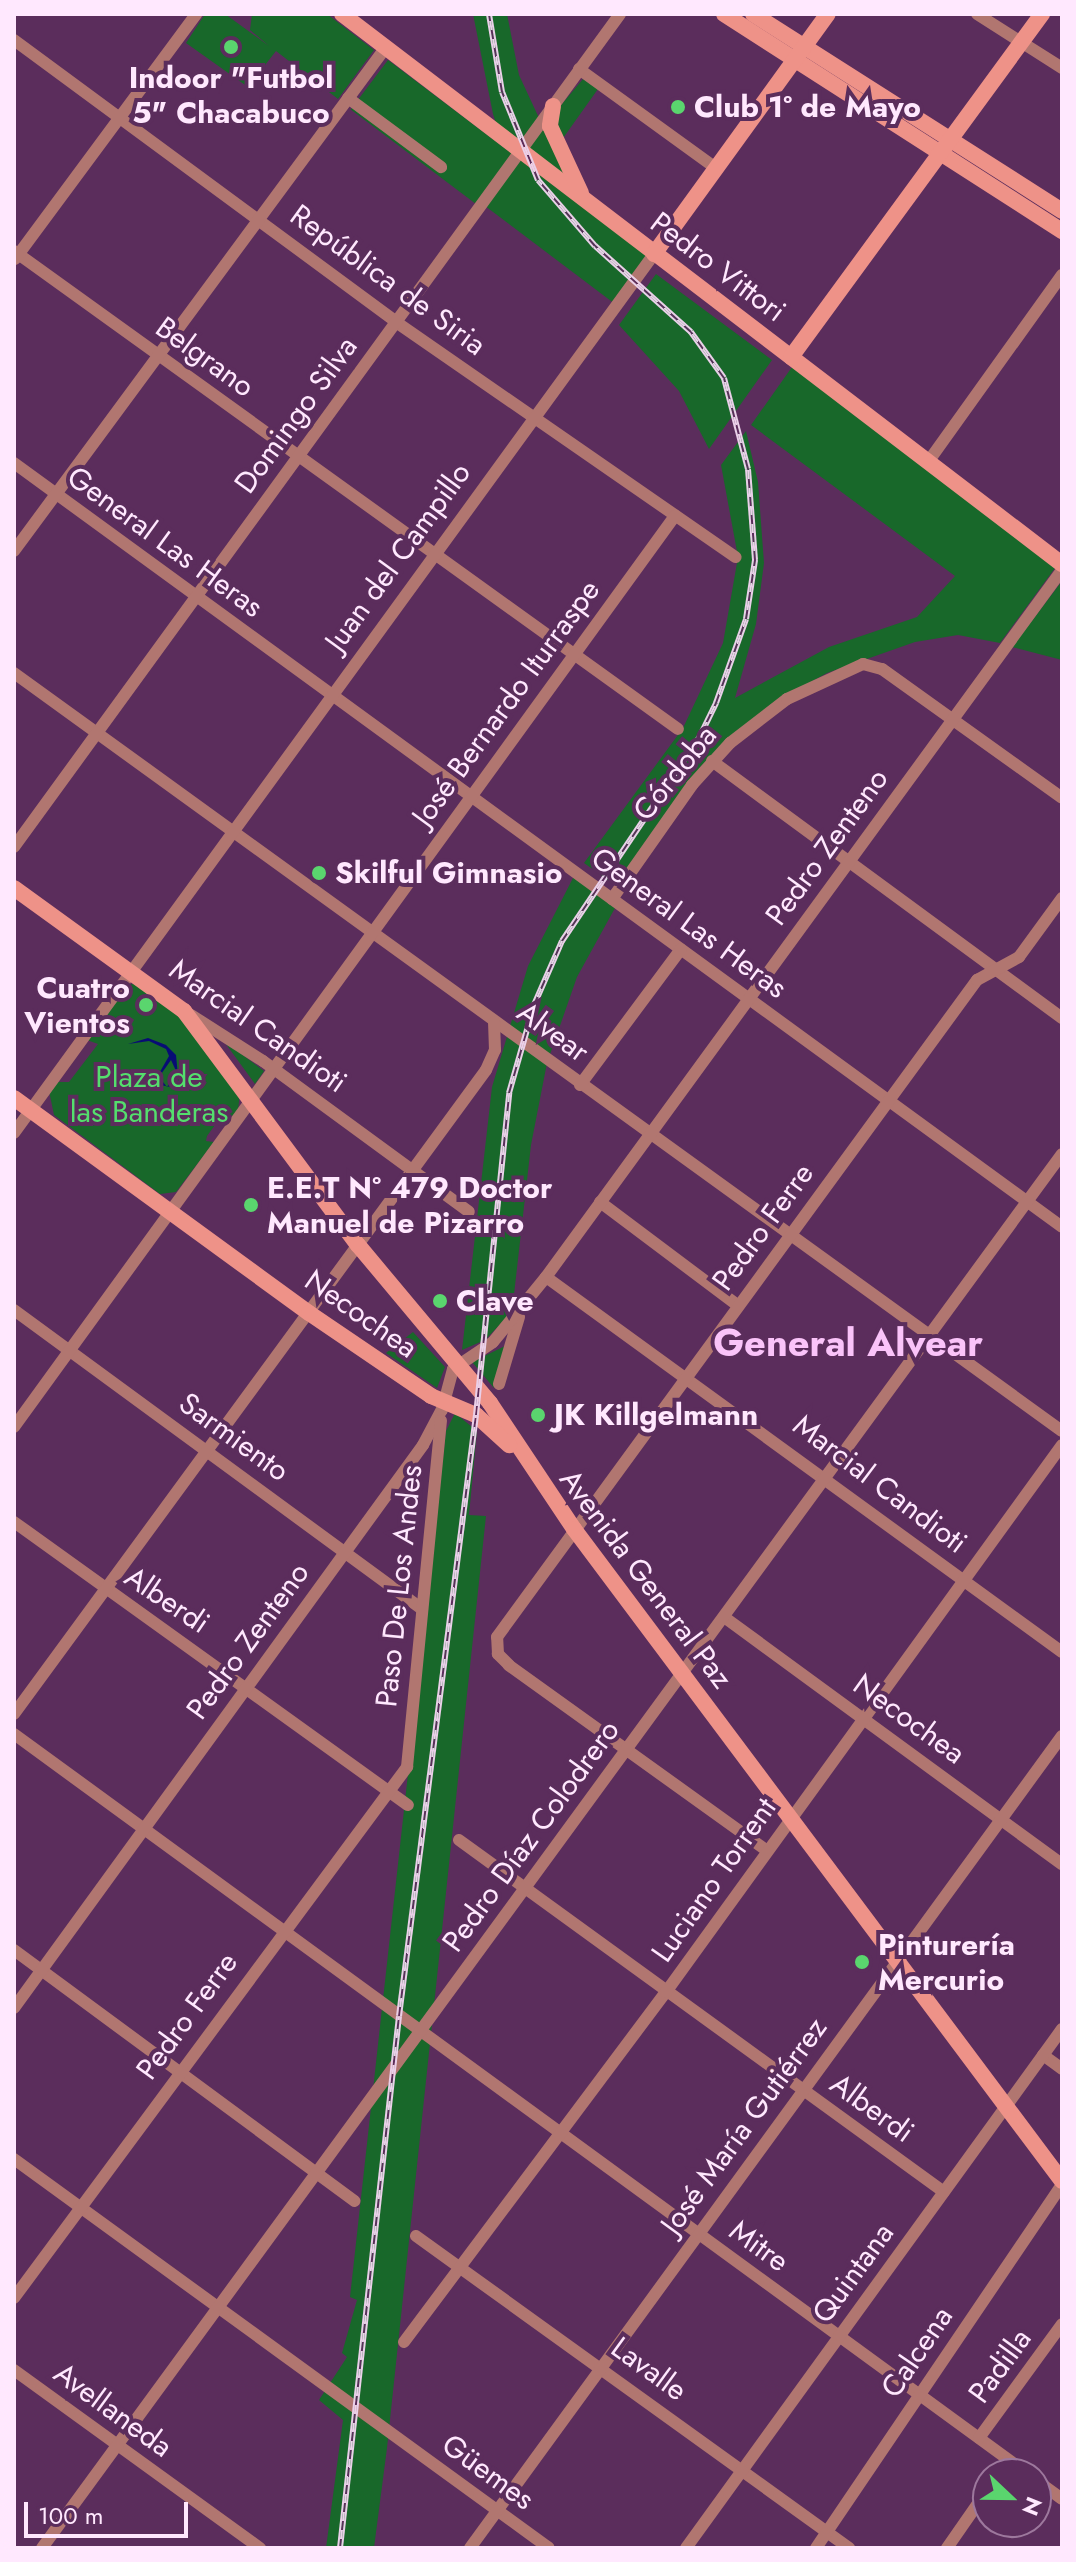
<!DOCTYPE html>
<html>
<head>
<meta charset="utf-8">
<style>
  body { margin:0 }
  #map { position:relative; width:1076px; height:2562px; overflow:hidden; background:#5b2d5c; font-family:Jost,sans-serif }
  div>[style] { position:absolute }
  .green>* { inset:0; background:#18682a; transform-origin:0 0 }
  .water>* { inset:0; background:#080c75 }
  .street>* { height:12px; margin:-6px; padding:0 6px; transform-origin:6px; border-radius:6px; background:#b17670 }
  .secondary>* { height:16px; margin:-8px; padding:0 8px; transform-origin:8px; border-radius:8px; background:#ee9288 }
  .rail>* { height:6px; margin-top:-3px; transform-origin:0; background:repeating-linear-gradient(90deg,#5b2d5c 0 9px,#ead0e9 0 18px); box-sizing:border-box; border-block:2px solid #ead0e9 }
  .dots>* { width:22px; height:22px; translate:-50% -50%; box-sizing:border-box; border:4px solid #5b2d5c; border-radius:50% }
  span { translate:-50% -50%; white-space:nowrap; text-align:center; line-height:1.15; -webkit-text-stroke:8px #5b2d5c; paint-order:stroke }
  .poi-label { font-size:30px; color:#ffe8fe; font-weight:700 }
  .left { translate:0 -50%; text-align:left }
  .right { translate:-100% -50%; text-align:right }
  .street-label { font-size:30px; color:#ffe8fe }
  .park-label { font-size:30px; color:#54df6d }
  .district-label { font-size:38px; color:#fac3f9; font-weight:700 }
  .frame { position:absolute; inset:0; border:16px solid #ffe8fe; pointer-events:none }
  .north { position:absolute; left:972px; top:2458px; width:80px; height:80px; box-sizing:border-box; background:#5b2d5c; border:2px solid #9d789d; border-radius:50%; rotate:112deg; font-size:22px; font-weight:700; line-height:32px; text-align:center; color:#ffe8fe }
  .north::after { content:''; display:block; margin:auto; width:28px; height:36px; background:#5ad56e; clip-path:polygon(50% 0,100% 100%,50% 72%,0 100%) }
  .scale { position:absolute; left:24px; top:2502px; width:164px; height:36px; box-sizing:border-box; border:4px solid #ffe8fe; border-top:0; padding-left:10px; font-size:24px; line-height:28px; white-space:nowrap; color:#ffe8fe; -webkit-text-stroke:6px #5b2d5c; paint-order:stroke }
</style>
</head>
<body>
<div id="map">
  <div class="green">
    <i style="clip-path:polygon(205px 14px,225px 14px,269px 46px,250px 30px,252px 14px,327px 14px,374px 50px,338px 99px,276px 51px,248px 87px,186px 43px)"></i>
    <i style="clip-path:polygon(473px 14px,507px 14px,519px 75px,539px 118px,518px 147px,499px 133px,493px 114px)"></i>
    <i style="left:388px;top:60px;width:156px;height:62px;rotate:37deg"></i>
    <i style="clip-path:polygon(583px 79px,598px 89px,561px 141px,556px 111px)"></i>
    <i style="clip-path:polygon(545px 123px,573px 188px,524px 151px)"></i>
    <i style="left:519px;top:159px;width:161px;height:58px;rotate:37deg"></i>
    <i style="clip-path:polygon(656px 274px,772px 360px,709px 449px,679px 391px,619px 325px)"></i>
    <i style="clip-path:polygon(792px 367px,1055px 568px,1000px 643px,958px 635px,915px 642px,827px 673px,771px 704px,701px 766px,615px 885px,584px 863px,683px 728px,723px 643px,738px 557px,721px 465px,746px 431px,758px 482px,764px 563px,756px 624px,735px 698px,829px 647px,917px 617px,955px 576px,751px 425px)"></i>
    <i style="clip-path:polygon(1062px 581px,1062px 660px,1012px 647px)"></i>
    <i style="clip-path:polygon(574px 876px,615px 908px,577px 977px,547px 1063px,531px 1145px,512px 1312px,485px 1340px,462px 1350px,492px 1087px,528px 966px)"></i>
    <i style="clip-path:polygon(129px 984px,144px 985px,183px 1013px,240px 1091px,238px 1111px,234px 1116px,223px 1114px,207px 1136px,206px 1141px,214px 1142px,176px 1192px,160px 1194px,54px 1115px,49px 1091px,55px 1082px,69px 1082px,98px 1044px,87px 1040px)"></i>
    <i style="clip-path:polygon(223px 1040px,264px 1071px,255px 1084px)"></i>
    <i style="clip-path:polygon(413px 1332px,445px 1367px,437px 1388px,386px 1353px)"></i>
    <i style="clip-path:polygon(505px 1346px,494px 1388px,472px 1362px)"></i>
    <i style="clip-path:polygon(455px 1413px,477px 1431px,469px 1515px,486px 1516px,387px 2448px,374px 2548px,326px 2548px,343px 2420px,319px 2400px,347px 2357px,342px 2353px,357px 2300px,350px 2297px,446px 1431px)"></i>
  </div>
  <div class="water">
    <i style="clip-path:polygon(evenodd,148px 1038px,166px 1045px,176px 1055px,178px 1076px,171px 1087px,160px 1085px,157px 1077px,169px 1056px,166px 1049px,149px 1041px,128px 1044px,148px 1038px,171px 1060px,177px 1073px,167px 1087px,159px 1077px,171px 1060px)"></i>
  </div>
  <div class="street">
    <i style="left:977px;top:14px;width:101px;rotate:32.4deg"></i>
    <i style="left:14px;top:40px;width:475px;rotate:36.4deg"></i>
    <i style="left:396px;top:322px;width:413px;rotate:34.7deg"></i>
    <i style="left:579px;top:69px;width:169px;rotate:35.9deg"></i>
    <i style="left:348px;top:98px;width:116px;rotate:36.6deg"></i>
    <i style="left:14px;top:251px;width:818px;rotate:35.75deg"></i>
    <i style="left:15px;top:259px;width:305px;rotate:-53.5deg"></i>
    <i style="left:928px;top:462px;width:230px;rotate:-54.4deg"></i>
    <i style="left:14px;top:463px;width:1297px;rotate:36.09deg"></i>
    <i style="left:14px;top:551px;width:626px;rotate:-53.57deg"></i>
    <i style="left:14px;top:673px;width:1293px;rotate:35.88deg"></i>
    <i style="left:712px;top:761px;width:434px;rotate:36.3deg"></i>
    <i style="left:14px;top:847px;width:1030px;rotate:-53.96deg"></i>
    <i style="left:612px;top:899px;width:139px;rotate:-54.9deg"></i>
    <i style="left:692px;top:785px;width:57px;rotate:-47.9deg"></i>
    <i style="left:730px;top:743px;width:72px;rotate:-37.7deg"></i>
    <i style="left:787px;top:699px;width:84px;rotate:-24.7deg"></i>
    <i style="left:863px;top:664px;width:20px;rotate:15deg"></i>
    <i style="left:882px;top:669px;width:221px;rotate:35.6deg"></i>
    <i style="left:191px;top:1015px;width:85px;rotate:32.6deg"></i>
    <i style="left:263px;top:1061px;width:255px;rotate:36.2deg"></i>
    <i style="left:580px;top:1085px;width:169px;rotate:-53.4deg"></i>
    <i style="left:14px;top:1133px;width:1087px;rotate:-53.94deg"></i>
    <i style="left:600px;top:1202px;width:171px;rotate:36.9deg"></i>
    <i style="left:546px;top:1277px;width:638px;rotate:36.01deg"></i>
    <i style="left:14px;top:1310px;width:506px;rotate:36.24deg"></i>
    <i style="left:499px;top:1384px;width:70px;rotate:-73.4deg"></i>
    <i style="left:14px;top:1427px;width:1126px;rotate:-54.04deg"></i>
    <i style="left:14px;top:1522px;width:485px;rotate:35.7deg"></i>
    <i style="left:724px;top:1617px;width:419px;rotate:36.2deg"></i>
    <i style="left:14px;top:1714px;width:798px;rotate:-53.76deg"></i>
    <i style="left:486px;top:1070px;width:22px;rotate:-66deg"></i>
    <i style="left:495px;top:1050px;width:28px;rotate:-92deg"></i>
    <i style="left:14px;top:1734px;width:1255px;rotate:36.12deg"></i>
    <i style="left:459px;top:1840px;width:599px;rotate:35.97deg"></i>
    <i style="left:766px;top:1850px;width:317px;rotate:-144.3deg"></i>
    <i style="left:509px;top:1665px;width:16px;rotate:-135deg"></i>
    <i style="left:498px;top:1654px;width:17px;rotate:-93deg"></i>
    <i style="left:497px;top:1637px;width:814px;rotate:-53.85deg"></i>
    <i style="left:977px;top:980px;width:48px;rotate:-28.7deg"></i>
    <i style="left:1019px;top:957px;width:73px;rotate:-53.9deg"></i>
    <i style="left:14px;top:1950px;width:423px;rotate:36.4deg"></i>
    <i style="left:14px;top:2008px;width:696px;rotate:-54deg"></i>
    <i style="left:423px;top:1445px;width:40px;rotate:-62deg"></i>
    <i style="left:442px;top:1410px;width:42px;rotate:-75deg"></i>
    <i style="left:453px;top:1369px;width:48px;rotate:-34deg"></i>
    <i style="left:493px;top:1342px;width:84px;rotate:-50.8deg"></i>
    <i style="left:546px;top:1277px;width:875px;rotate:-53.88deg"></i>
    <i style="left:1043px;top:2055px;width:24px;rotate:36deg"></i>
    <i style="left:14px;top:2159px;width:661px;rotate:36.02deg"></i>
    <i style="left:416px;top:2236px;width:534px;rotate:35.77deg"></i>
    <i style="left:14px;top:2298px;width:661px;rotate:-53.49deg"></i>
    <i style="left:407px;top:1767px;width:348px;rotate:-84.4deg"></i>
    <i style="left:404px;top:2342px;width:437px;rotate:-53.2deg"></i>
    <i style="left:666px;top:1992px;width:675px;rotate:-54.1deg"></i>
    <i style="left:14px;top:2370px;width:304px;rotate:35.9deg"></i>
    <i style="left:979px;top:2438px;width:141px;rotate:-53.9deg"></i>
    <i style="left:998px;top:2474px;width:17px;rotate:-54deg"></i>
    <i style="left:1036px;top:2480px;width:32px;rotate:36deg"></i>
    <i style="left:42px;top:2548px;width:1727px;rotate:-53.81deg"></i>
    <i style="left:470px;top:2548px;width:1005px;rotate:-53.91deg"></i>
    <i style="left:686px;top:2548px;width:641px;rotate:-54.08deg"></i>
    <i style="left:816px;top:2548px;width:439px;rotate:-55.9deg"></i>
    <i style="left:947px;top:2548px;width:72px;rotate:-55.2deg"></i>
  </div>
  <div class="secondary">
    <i style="left:342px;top:14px;width:906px;rotate:37.38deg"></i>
    <i style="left:724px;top:14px;width:402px;rotate:32.7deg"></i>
    <i style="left:753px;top:14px;width:366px;rotate:32.5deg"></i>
    <i style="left:553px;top:106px;width:20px;rotate:99deg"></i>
    <i style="left:550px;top:126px;width:74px;rotate:65.2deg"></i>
    <i style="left:654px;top:254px;width:296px;rotate:-54.1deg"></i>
    <i style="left:791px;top:357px;width:425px;rotate:-53.8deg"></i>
    <i style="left:14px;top:888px;width:210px;rotate:35.9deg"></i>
    <i style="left:184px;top:1011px;width:292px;rotate:53.4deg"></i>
    <i style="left:358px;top:1245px;width:206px;rotate:50.1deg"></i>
    <i style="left:490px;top:1403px;width:151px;rotate:56.3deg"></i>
    <i style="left:574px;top:1529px;width:814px;rotate:53.19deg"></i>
    <i style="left:14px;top:1098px;width:365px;rotate:36.1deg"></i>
    <i style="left:309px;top:1313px;width:148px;rotate:34.2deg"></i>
    <i style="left:431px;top:1396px;width:49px;rotate:22.9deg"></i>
    <i style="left:476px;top:1415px;width:45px;rotate:42.3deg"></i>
  </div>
  <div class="rail">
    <i style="left:340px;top:2548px;width:535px;rotate:-83.67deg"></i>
    <i style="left:399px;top:2016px;width:606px;rotate:-82.7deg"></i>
    <i style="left:476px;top:1415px;width:324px;rotate:-84.1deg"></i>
    <i style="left:509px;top:1093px;width:91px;rotate:-74.1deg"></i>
    <i style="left:534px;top:1005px;width:70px;rotate:-66.4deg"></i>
    <i style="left:562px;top:941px;width:245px;rotate:-56deg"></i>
    <i style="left:699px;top:738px;width:39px;rotate:-64deg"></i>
    <i style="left:716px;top:703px;width:89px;rotate:-70.3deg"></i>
    <i style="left:746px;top:619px;width:60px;rotate:-81.3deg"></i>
    <i style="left:755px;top:560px;width:91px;rotate:-94.4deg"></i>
    <i style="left:748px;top:469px;width:94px;rotate:-104.8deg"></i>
    <i style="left:724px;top:378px;width:57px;rotate:-125.7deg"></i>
    <i style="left:691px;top:332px;width:129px;rotate:-138.1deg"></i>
    <i style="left:595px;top:246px;width:87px;rotate:-130.8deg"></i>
    <i style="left:538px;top:180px;width:95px;rotate:-112.2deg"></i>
    <i style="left:502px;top:92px;width:79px;rotate:-99.5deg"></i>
  </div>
  <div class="dots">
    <i style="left:231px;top:47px;background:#5ad56e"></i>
    <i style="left:678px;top:107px;background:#5ad56e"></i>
    <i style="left:319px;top:873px;background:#5ad56e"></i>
    <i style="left:146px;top:1005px;background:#5ad56e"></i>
    <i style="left:251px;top:1205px;background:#5ad56e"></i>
    <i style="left:440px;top:1301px;background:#5ad56e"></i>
    <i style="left:538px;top:1415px;background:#5ad56e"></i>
    <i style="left:862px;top:1962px;background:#5ad56e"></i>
  </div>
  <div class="poi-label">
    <span style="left:231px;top:95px">Indoor "Futbol<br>5" Chacabuco</span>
    <span class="left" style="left:694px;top:107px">Club 1º de Mayo</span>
    <span class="left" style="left:335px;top:873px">Skilful Gimnasio</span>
    <span class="right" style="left:130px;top:1005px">Cuatro<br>Vientos</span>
    <span class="left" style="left:267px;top:1205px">E.E.T N° 479 Doctor<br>Manuel de Pizarro</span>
    <span class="left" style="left:456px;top:1301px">Clave</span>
    <span class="left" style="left:554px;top:1415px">JK Killgelmann</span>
    <span class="left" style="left:878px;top:1962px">Pinturería<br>Mercurio</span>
  </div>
  <div class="street-label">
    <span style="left:718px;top:267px;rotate:37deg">Pedro Vittori</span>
    <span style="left:388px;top:280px;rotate:36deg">República de Siria</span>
    <span style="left:205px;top:357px;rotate:36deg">Belgrano</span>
    <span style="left:296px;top:415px;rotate:-54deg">Domingo Silva</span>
    <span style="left:165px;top:542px;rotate:36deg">General Las Heras</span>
    <span style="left:398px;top:557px;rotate:-54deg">Juan del Campillo</span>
    <span style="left:506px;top:703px;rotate:-54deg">José Bernardo Iturraspe</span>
    <span style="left:675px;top:773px;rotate:-51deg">Córdoba</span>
    <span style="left:827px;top:847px;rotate:-54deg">Pedro Zenteno</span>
    <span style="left:689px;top:923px;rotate:36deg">General Las Heras</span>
    <span style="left:258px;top:1026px;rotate:35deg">Marcial Candioti</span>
    <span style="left:553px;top:1032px;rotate:36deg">Alvear</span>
    <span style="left:763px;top:1227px;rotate:-54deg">Pedro Ferre</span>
    <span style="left:361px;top:1314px;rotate:35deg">Necochea</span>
    <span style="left:234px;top:1437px;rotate:36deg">Sarmiento</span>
    <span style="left:880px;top:1484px;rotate:37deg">Marcial Candioti</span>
    <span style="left:646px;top:1579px;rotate:53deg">Avenida General Paz</span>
    <span style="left:399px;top:1586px;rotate:-84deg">Paso De Los Andes</span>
    <span style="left:167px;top:1600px;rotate:34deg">Alberdi</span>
    <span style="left:248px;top:1641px;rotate:-54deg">Pedro Zenteno</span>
    <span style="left:909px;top:1719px;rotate:36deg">Necochea</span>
    <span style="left:531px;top:1836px;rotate:-54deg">Pedro Díaz Colodrero</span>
    <span style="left:714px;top:1880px;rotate:-55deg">Luciano Torrent</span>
    <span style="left:187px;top:2016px;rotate:-54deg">Pedro Ferre</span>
    <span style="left:872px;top:2108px;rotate:36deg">Alberdi</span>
    <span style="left:744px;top:2126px;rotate:-54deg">José María Gutiérrez</span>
    <span style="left:759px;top:2246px;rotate:36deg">Mitre</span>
    <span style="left:853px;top:2273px;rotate:-54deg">Quintana</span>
    <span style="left:917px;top:2352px;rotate:-56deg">Calcena</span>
    <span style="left:1000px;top:2366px;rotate:-54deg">Padilla</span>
    <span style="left:649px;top:2369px;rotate:36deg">Lavalle</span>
    <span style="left:113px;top:2410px;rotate:36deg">Avellaneda</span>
    <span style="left:488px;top:2472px;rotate:36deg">Güemes</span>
  </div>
  <div class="park-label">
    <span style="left:149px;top:1094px">Plaza de<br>las Banderas</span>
  </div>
  <div class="district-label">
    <span style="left:848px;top:1343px">General Alvear</span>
  </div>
  <div class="frame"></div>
  <div class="north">N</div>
  <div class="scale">100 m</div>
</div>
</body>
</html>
